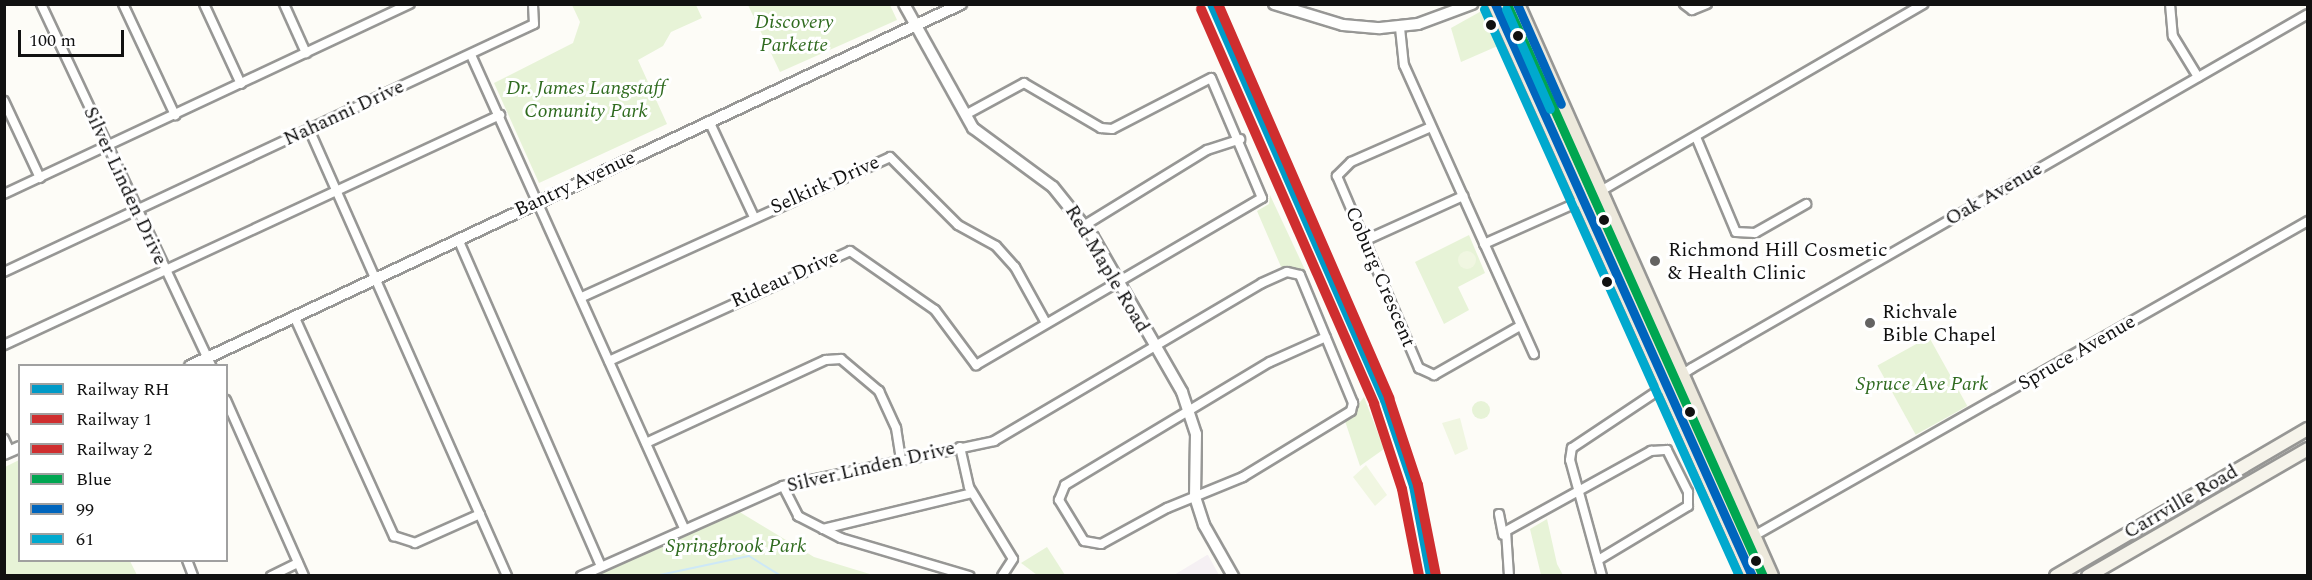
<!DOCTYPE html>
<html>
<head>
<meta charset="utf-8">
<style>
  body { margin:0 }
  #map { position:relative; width:2312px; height:580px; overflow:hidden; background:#fdfcf7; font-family:Spectral,serif }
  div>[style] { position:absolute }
  .industrial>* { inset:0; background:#f5f0f3 }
  .green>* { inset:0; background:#e7f3d7; transform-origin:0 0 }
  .round { border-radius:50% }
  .pitch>* { inset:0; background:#f0f6e1 }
  .stream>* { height:2px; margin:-1px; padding:0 1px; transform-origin:1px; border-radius:1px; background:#cde8f7 }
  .roads { filter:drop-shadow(2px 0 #979795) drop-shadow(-2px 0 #979795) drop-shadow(0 2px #979795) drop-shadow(0 -2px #979795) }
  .minor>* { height:8px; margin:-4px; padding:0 4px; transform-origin:4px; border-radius:4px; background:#fffffe }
  .tertiary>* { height:10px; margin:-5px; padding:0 5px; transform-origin:5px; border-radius:5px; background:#fffffe }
  .secondary>* { height:12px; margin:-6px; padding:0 6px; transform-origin:6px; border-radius:6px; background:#f6f4eb }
  .primary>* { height:14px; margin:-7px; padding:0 7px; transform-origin:7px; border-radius:7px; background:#ede9dc }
  .bus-1>* { height:9px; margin:-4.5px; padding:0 4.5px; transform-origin:4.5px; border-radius:4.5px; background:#00a651 }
  .bus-2>* { height:9px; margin:-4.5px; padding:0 4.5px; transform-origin:4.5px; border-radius:4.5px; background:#0065bd }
  .bus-3>* { height:9px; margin:-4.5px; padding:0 4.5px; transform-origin:4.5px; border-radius:4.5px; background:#00a9ce }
  .rail-1>* { height:10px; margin:-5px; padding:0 5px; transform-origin:5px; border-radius:5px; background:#009ac7 }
  .rail-2>* { height:10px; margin:-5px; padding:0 5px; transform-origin:5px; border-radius:5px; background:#cf2e2f }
  .rail-3>* { height:10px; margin:-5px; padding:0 5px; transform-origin:5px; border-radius:5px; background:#cf2e2f }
  .dots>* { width:16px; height:16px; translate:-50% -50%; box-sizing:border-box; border:3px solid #fff; border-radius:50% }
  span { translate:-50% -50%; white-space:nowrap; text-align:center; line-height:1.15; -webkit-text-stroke:6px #fff; paint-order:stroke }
  .park-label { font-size:20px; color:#2f6b1f; font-style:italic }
  .street-label { font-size:20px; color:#111 }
  .poi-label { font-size:20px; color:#111 }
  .left { translate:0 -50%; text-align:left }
  .frame { position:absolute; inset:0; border:6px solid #111; pointer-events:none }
  .legend { position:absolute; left:18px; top:364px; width:210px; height:198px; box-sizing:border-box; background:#fff; border:2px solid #a0a0a0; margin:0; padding:8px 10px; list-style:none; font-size:18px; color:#111 }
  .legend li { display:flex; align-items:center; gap:12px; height:30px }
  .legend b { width:30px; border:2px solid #a0a0a0 }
  .scale { position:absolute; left:18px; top:30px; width:106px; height:27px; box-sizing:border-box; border:3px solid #111; border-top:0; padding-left:8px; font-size:18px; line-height:21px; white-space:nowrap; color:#111; -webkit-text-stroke:4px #fff; paint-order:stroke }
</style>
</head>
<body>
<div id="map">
  <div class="industrial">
    <i style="clip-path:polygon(1208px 555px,1219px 575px,1174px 575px,1207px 555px)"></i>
  </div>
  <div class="green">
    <i style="clip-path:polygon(572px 5px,696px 5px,702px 18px,671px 32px,663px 46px,638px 60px,667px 124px,539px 183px,494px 83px,573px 43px,580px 22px)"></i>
    <i style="clip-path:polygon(748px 5px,890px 5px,897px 20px,780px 72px)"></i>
    <i style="clip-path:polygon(1485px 9px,1500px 45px,1461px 62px,1451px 28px)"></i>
    <i style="clip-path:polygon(1270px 195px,1306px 272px,1282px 269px,1257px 211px,1269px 204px)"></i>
    <i style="clip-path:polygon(1469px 235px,1485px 273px,1458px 287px,1469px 310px,1444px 324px,1415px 262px)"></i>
    <i style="left:1929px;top:337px;width:79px;height:59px;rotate:61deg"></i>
    <i style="clip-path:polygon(1364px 397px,1384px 449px,1360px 466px,1345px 421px)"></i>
    <i class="round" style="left:1472px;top:401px;width:18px;height:18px"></i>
    <i style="clip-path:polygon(19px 460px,20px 560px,130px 561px,137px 575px,5px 575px,5px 467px)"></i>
    <i style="clip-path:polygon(738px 511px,814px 557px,873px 575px,597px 575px)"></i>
    <i style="clip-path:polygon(1547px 519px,1557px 564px,1563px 575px,1541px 575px,1530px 529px)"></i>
    <i style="clip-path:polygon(1047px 547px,1065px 575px,1037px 575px,1021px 563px)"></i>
  </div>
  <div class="pitch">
    <i class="round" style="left:1458px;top:251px;width:18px;height:18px"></i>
    <i style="clip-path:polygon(1460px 418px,1468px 449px,1455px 455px,1442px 423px)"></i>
    <i style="clip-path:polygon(1366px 465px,1387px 495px,1375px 506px,1353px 477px)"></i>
  </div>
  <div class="stream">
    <i style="left:655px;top:576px;width:96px;rotate:-12deg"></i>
    <i style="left:749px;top:556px;width:38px;rotate:32deg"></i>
  </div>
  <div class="roads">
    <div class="minor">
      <i style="left:41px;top:4px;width:400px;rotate:64.8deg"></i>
      <i style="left:123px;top:4px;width:123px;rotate:64.9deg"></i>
      <i style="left:204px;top:4px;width:88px;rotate:65.2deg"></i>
      <i style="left:284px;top:4px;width:54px;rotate:65.8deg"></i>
      <i style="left:1684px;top:4px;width:10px;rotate:37deg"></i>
      <i style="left:1692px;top:10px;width:16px;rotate:-22deg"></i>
      <i style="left:2170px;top:4px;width:32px;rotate:85deg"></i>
      <i style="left:2173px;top:36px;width:48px;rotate:58.6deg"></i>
      <i style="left:1400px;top:28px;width:37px;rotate:84deg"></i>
      <i style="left:1404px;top:65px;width:317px;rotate:65.8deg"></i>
      <i style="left:471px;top:55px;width:519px;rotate:65.76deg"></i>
      <i style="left:4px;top:101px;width:85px;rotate:64.9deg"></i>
      <i style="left:709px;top:121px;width:106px;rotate:64.9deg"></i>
      <i style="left:1431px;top:127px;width:87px;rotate:156.4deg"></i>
      <i style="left:1351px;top:162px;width:20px;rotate:135deg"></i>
      <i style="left:1337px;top:176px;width:209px;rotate:66.9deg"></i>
      <i style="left:1419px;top:368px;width:17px;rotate:25deg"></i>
      <i style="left:1434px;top:375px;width:99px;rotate:-29.7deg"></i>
      <i style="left:309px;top:129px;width:489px;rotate:66.1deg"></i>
      <i style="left:1696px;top:137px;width:103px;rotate:67.2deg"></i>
      <i style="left:1736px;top:232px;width:19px;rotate:3deg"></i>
      <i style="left:1755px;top:233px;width:59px;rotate:-29.6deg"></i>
      <i style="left:1599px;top:192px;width:375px;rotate:-30.1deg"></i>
      <i style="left:4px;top:194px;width:448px;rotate:-25.1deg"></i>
      <i style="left:1085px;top:225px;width:143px;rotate:-31.6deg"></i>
      <i style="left:1207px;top:150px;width:35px;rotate:-18deg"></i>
      <i style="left:458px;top:239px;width:357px;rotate:66.4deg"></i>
      <i style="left:1366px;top:240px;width:107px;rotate:-24.4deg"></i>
      <i style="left:1484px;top:244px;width:108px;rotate:-24deg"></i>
      <i style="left:4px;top:272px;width:585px;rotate:-25.08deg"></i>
      <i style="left:534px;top:24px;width:20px;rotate:-93deg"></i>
      <i style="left:582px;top:297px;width:338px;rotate:-24.4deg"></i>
      <i style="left:890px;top:157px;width:96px;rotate:45deg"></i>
      <i style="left:958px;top:225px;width:43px;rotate:28.9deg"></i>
      <i style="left:996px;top:246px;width:28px;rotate:48deg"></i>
      <i style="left:1015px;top:267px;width:64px;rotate:61deg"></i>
      <i style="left:294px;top:316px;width:242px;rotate:65.6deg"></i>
      <i style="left:394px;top:536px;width:22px;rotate:18deg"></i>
      <i style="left:415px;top:543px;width:71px;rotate:-24deg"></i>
      <i style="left:4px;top:345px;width:547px;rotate:-24.88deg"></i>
      <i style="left:609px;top:361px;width:265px;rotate:-24.5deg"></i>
      <i style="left:850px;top:251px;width:103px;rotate:34.8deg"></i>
      <i style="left:935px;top:310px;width:69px;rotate:53.3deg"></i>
      <i style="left:976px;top:365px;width:331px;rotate:-30.3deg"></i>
      <i style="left:1262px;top:198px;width:130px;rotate:-113deg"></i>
      <i style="left:1211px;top:78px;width:111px;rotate:152.7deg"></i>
      <i style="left:1112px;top:129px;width:11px;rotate:-175deg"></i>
      <i style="left:1101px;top:128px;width:89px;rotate:-149.7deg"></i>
      <i style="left:1024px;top:83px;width:67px;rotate:151.5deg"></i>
      <i style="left:226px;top:400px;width:193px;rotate:66.1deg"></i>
      <i style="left:4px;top:439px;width:14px;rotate:65deg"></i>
      <i style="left:646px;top:443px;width:198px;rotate:-24.8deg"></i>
      <i style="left:826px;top:360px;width:15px;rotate:-4deg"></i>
      <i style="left:841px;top:359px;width:50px;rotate:40.1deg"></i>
      <i style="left:879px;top:391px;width:41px;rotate:65.3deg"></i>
      <i style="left:896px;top:428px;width:31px;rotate:81deg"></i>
      <i style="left:960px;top:447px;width:41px;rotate:77.3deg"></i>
      <i style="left:969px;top:487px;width:84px;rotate:58.6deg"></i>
      <i style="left:1013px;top:559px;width:20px;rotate:123deg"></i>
      <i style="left:783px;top:486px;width:34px;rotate:63deg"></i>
      <i style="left:798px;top:516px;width:48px;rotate:27.1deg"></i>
      <i style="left:841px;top:538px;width:134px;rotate:16.5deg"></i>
      <i style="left:1499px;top:514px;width:21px;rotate:79deg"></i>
      <i style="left:823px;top:529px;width:153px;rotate:-13.6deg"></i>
      <i style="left:1752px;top:537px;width:640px;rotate:-29.61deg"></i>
      <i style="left:187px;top:560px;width:17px;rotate:69deg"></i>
      <i style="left:271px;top:576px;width:30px;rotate:-26deg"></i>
      <i style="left:581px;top:576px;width:221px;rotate:-24deg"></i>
      <i style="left:783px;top:486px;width:216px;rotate:-12deg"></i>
      <i style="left:994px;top:441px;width:311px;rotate:-30.5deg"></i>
      <i style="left:1262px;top:283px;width:27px;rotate:-24deg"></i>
      <i style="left:1287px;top:272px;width:13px;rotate:13deg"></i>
      <i style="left:1300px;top:275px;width:139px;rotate:67.5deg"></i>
      <i style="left:1353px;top:403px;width:8px;rotate:104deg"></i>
      <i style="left:1351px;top:411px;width:127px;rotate:148.6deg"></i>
      <i style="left:1243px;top:477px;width:82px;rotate:157.8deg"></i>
      <i style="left:1167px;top:508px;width:75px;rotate:151.4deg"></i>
      <i style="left:1101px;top:544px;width:17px;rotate:-170deg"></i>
      <i style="left:1084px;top:541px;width:48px;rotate:-121.4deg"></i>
      <i style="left:1059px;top:500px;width:16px;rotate:-68deg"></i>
      <i style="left:1065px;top:485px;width:239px;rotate:-31deg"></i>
      <i style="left:1270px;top:362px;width:61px;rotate:-24.1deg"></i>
      <i style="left:1509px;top:576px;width:45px;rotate:-93.8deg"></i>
      <i style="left:1506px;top:531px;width:166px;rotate:-28.9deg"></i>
      <i style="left:1651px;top:451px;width:16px;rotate:-4deg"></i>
      <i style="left:1667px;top:450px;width:47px;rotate:63.4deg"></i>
      <i style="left:1688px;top:492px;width:14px;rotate:90deg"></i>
      <i style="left:1688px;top:506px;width:105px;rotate:149deg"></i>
      <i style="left:1602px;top:576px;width:120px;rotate:-105.4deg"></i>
      <i style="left:1570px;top:460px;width:12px;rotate:-81deg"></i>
      <i style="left:1572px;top:448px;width:144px;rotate:-33.7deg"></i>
      <i style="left:1692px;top:368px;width:710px;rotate:-29.88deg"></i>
    </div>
    <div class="tertiary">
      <i style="left:904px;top:4px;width:142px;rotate:60.9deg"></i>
      <i style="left:973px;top:128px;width:99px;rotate:36.4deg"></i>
      <i style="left:1053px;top:187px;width:64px;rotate:51.3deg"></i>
      <i style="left:1093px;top:237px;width:179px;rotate:60.1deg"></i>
      <i style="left:1182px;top:392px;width:44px;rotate:71.6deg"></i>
      <i style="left:1196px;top:434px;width:63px;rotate:90.9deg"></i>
      <i style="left:1195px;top:497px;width:29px;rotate:72deg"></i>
      <i style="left:1204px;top:525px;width:59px;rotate:60.4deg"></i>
      <i style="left:1274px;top:4px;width:72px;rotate:16.9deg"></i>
      <i style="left:1343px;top:25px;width:37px;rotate:5deg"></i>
      <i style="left:1380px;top:28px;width:38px;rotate:-6deg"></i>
      <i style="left:1418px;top:24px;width:58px;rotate:-20.3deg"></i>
      <i style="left:190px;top:366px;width:852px;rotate:-25.15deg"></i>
      <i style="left:4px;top:454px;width:17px;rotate:-24deg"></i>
    </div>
    <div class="secondary">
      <i style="left:2056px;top:576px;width:292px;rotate:-30.3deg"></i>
      <i style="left:2088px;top:576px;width:254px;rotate:-30deg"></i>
    </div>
    <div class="primary">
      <i style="left:1495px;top:4px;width:627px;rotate:65.81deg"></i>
      <i style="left:1517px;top:4px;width:626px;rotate:66.06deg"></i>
    </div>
  </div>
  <div class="bus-1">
    <i style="left:1507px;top:4px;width:627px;rotate:65.89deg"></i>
  </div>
  <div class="bus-2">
    <i style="left:1495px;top:4px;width:627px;rotate:65.81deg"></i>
    <i style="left:1517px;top:4px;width:109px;rotate:66.3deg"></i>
  </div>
  <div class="bus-3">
    <i style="left:1484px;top:9px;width:622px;rotate:65.78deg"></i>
    <i style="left:1506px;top:9px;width:109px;rotate:66.3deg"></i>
  </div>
  <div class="rail-1">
    <i style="left:1212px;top:4px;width:432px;rotate:66.4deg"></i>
    <i style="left:1385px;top:400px;width:91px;rotate:71.4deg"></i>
    <i style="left:1414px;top:486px;width:92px;rotate:79.3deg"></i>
  </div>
  <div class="rail-2">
    <i style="left:1201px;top:9px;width:431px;rotate:66.3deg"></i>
    <i style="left:1374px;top:404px;width:89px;rotate:71.8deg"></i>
    <i style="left:1402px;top:489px;width:89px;rotate:78.9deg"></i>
  </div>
  <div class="rail-3">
    <i style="left:1218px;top:4px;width:430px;rotate:66.5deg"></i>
    <i style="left:1389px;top:398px;width:92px;rotate:71.6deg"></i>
    <i style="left:1418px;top:485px;width:93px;rotate:78.8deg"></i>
  </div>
  <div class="dots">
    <i style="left:1491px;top:25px;background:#111"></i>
    <i style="left:1518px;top:36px;background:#111"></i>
    <i style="left:1604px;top:220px;background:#111"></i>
    <i style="left:1655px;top:261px;background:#646362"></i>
    <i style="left:1607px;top:282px;background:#111"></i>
    <i style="left:1870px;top:323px;background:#646362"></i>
    <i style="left:1690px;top:412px;background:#111"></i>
    <i style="left:1756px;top:561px;background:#111"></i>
  </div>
  <div class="park-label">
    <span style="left:794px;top:34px">Discovery<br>Parkette</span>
    <span style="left:586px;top:100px">Dr. James Langstaff<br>Comunity Park</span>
    <span style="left:1922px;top:384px">Spruce Ave Park</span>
    <span style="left:736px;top:546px">Springbrook Park</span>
  </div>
  <div class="street-label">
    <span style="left:344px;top:113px;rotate:-25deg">Nahanni Drive</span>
    <span style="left:575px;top:184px;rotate:-25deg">Bantry Avenue</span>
    <span style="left:825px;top:185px;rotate:-24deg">Selkirk Drive</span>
    <span style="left:125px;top:186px;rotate:65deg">Silver Linden Drive</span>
    <span style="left:1994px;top:194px;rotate:-30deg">Oak Avenue</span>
    <span style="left:1107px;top:269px;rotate:59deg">Red Maple Road</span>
    <span style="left:1380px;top:277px;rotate:67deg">Coburg Crescent</span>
    <span style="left:785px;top:279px;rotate:-24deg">Rideau Drive</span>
    <span style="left:2077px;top:353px;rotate:-30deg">Spruce Avenue</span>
    <span style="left:871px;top:467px;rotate:-13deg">Silver Linden Drive</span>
    <span style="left:2181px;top:502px;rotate:-30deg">Carrville Road</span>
  </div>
  <div class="poi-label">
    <span class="left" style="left:1668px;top:262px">Richmond Hill Cosmetic<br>&amp; Health Clinic</span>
    <span class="left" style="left:1882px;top:324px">Richvale<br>Bible Chapel</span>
  </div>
  <div class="frame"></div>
  <ul class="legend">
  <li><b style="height:8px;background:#009ac7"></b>Railway RH</li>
  <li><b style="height:8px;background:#cf2e2f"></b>Railway 1</li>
  <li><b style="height:8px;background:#cf2e2f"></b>Railway 2</li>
  <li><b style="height:8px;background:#00a651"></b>Blue</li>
  <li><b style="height:8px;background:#0065bd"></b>99</li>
  <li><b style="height:8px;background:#00a9ce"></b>61</li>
  </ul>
  <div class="scale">100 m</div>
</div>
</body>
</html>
